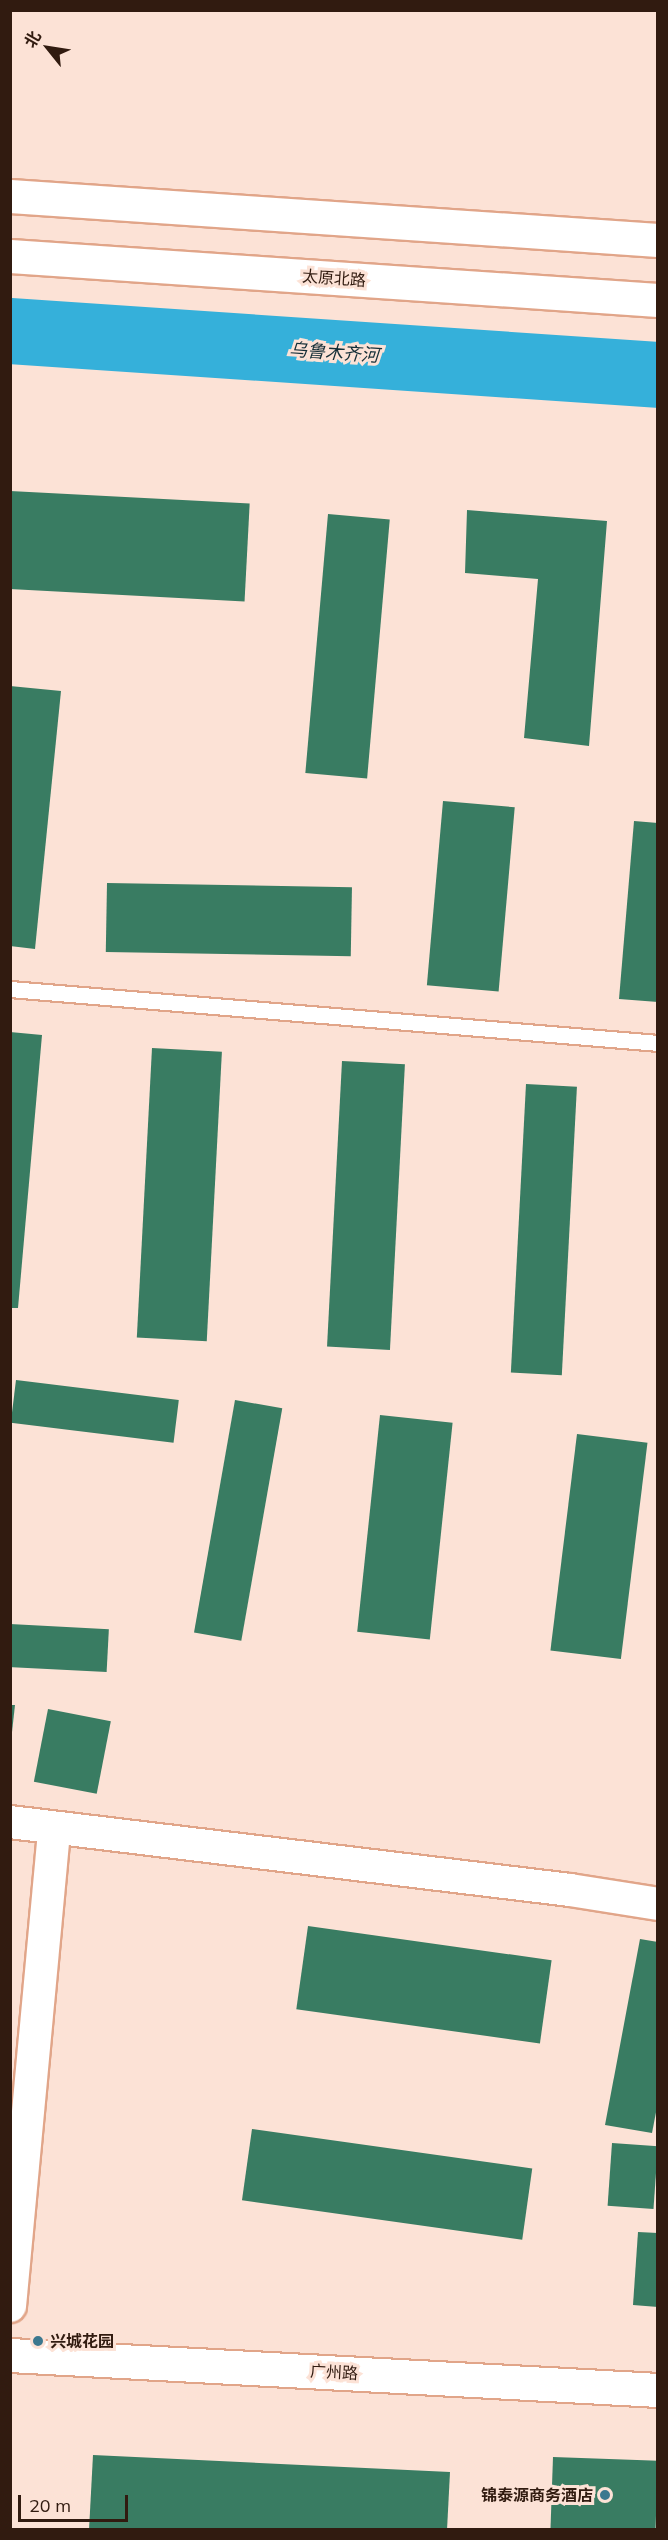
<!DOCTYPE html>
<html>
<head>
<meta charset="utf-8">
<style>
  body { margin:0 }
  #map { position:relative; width:668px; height:2540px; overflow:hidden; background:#fce2d6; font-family:Mulish,"Noto Sans SC",sans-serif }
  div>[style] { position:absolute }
  .river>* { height:66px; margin:-33px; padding:0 33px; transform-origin:33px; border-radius:33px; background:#35b0da }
  .building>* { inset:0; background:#397c62; transform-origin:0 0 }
  .roads { filter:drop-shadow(2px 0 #e1a589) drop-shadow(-2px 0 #e1a589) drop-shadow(0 2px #e1a589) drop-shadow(0 -2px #e1a589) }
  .lane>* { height:15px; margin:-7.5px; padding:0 7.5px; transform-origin:7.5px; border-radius:7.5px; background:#fff }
  .street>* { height:32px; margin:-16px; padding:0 16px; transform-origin:16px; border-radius:16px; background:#fff }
  .secondary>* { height:33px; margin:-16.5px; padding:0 16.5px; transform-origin:16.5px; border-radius:16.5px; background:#fff }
  .dots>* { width:16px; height:16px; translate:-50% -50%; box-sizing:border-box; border:3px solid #fce2d6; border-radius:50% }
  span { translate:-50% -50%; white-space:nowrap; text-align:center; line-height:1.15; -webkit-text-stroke:6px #fce2d6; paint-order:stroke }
  .street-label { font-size:16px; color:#311b10 }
  .poi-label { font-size:16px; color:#311b10; font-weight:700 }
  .left { translate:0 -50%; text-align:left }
  .right { translate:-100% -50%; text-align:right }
  .water-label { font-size:18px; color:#142e37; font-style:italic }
  .frame { position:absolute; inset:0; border:12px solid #311b10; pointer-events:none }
  .north { position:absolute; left:18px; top:18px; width:60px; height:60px; -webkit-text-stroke:4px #fce2d6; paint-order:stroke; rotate:300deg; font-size:16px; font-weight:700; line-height:24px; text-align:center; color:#311b10 }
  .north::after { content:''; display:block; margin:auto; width:21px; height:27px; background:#311b10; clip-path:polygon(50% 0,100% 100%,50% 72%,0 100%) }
  .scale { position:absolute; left:18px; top:2495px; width:110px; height:27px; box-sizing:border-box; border:3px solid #311b10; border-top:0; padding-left:8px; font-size:18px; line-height:21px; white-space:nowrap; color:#311b10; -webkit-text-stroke:4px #fce2d6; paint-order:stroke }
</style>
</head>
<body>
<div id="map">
  <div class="river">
    <i style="left:10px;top:331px;width:649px;rotate:3.88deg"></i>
  </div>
  <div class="building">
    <i style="left:10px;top:491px;width:240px;height:98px;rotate:3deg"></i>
    <i style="clip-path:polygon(467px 510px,607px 521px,589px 746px,524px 738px,538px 579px,465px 573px)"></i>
    <i style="left:328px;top:514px;width:62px;height:260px;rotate:5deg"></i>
    <i style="clip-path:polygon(10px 686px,61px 691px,35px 949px,10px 946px)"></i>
    <i style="left:443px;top:801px;width:72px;height:185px;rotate:5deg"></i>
    <i style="clip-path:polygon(634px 821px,658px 823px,658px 1002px,619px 999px)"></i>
    <i style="left:107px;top:883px;width:245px;height:69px;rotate:1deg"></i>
    <i style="clip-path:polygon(10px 1032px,42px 1035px,18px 1308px,10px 1308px)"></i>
    <i style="left:152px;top:1048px;width:70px;height:290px;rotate:3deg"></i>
    <i style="left:342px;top:1061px;width:63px;height:286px;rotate:3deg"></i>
    <i style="left:526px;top:1084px;width:51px;height:289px;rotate:3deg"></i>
    <i style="left:16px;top:1380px;width:164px;height:43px;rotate:7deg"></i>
    <i style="left:235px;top:1400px;width:48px;height:236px;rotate:10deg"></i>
    <i style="left:380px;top:1415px;width:73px;height:218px;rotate:6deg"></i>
    <i style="left:577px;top:1434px;width:71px;height:218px;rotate:7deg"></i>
    <i style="left:10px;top:1624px;width:99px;height:43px;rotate:3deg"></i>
    <i style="clip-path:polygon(10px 1705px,15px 1705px,12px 1732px,10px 1732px)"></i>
    <i style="left:48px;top:1709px;width:64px;height:74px;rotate:11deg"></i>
    <i style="left:308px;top:1926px;width:246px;height:84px;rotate:8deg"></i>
    <i style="clip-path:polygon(640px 1939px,658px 1942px,658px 2102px,652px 2133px,605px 2125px)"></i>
    <i style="left:252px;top:2129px;width:283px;height:72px;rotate:8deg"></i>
    <i style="left:612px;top:2143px;width:46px;height:63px;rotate:4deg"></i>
    <i style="clip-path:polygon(638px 2232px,658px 2233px,658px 2307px,633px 2305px)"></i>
    <i style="clip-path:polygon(93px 2455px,450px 2472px,447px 2530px,89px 2530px)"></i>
    <i style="left:553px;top:2457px;width:105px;height:73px;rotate:2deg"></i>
  </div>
  <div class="roads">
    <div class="lane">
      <i style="left:10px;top:989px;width:650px;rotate:4.76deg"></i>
    </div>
    <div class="street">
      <i style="left:10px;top:1822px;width:564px;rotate:6.92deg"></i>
      <i style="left:570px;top:1890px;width:89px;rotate:9deg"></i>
      <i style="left:10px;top:2306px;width:480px;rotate:-84.7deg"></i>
    </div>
    <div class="secondary">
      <i style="left:10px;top:196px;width:649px;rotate:3.88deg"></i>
      <i style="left:10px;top:256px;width:649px;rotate:3.88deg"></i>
      <i style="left:10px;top:2355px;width:649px;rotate:3.09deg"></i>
    </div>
  </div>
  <div class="dots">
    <i style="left:38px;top:2341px;background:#3c788f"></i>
    <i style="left:605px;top:2495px;background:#3c788f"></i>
  </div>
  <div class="street-label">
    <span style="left:334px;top:278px;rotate:4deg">太原北路</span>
    <span style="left:334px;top:2372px;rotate:3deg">广州路</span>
  </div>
  <div class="poi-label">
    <span class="left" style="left:50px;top:2341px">兴城花园</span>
    <span class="right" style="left:593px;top:2495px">锦泰源商务酒店</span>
  </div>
  <div class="water-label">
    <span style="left:334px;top:353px;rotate:4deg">乌鲁木齐河</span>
  </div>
  <div class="frame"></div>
  <div class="north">北</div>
  <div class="scale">20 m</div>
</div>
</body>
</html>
